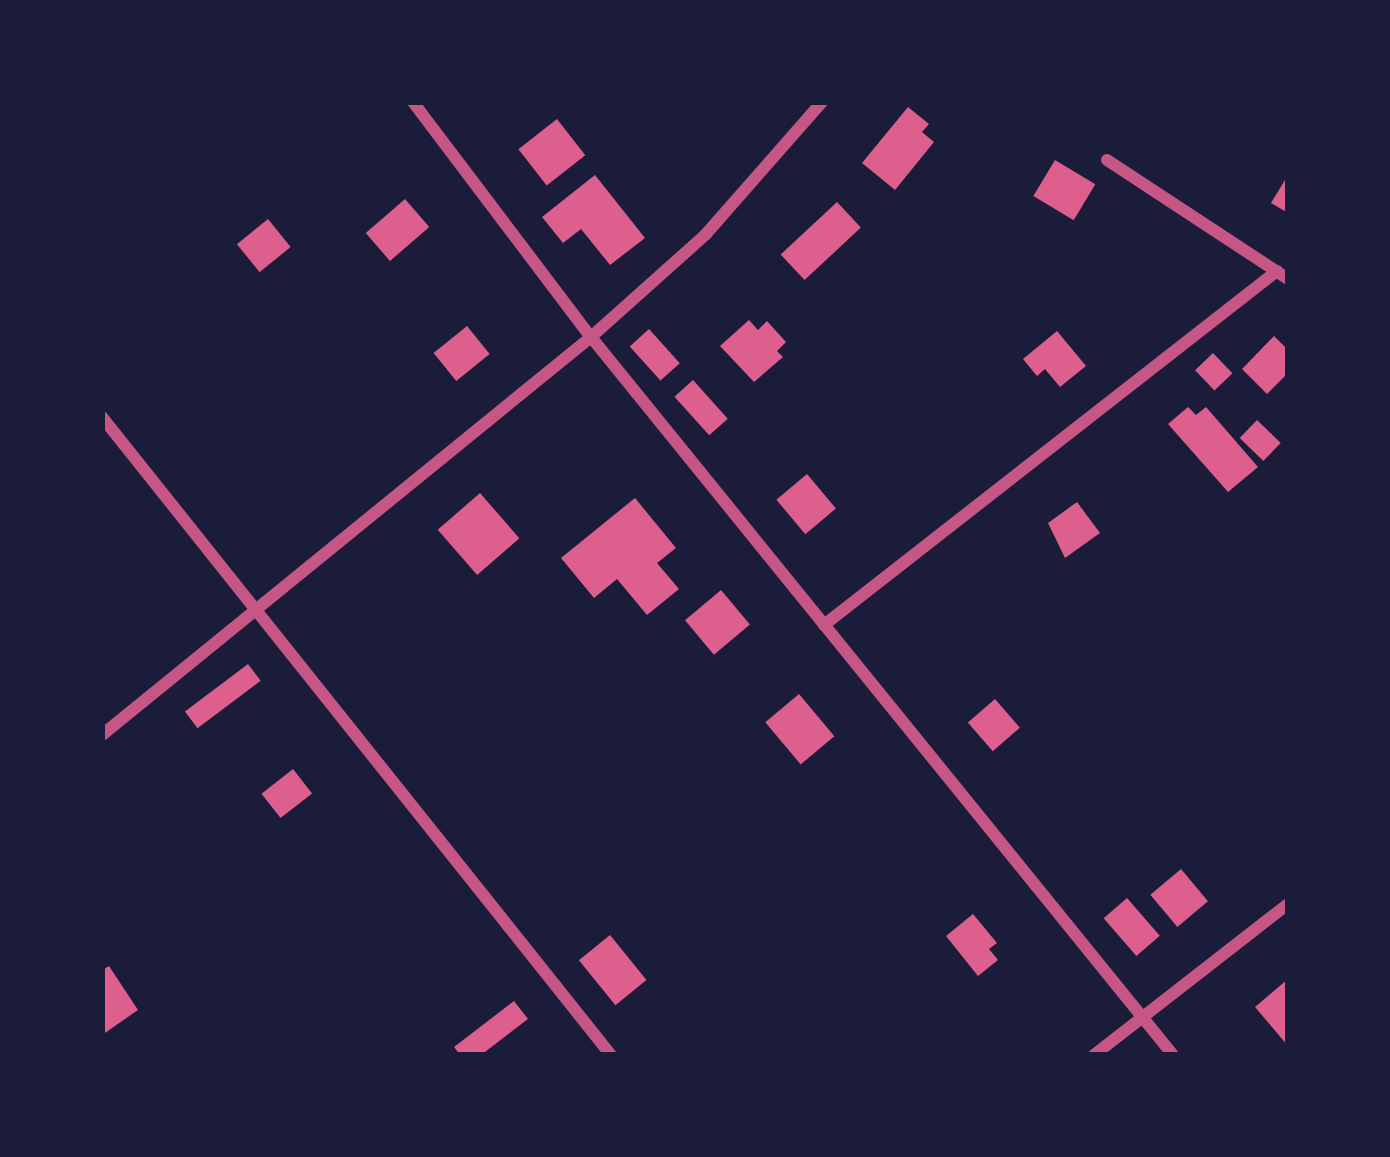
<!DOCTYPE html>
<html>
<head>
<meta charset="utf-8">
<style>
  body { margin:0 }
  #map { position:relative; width:1390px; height:1157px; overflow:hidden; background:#1b1b3a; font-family:Roboto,sans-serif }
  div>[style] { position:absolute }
  .building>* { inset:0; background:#dd5f8e; transform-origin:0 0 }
  .minor>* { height:12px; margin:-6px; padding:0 6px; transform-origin:6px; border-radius:6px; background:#c65784 }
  span { translate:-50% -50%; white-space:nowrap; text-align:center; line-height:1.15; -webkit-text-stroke:10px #1b1b3a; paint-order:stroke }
  .frame { position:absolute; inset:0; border:105px solid #1b1b3a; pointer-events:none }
</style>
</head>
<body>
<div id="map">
  <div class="building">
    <i style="clip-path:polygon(908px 107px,929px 124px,922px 132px,934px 142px,895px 190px,862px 163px)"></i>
    <i style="left:557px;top:119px;width:46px;height:49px;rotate:52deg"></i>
    <i style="left:1055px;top:160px;width:47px;height:42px;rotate:31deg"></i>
    <i style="clip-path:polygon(595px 175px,645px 238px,610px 265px,581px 229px,563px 243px,542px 217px)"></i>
    <i style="clip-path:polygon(1288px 175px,1288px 213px,1271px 203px)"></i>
    <i style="left:405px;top:199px;width:37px;height:52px;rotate:49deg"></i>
    <i style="left:837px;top:202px;width:35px;height:77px;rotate:47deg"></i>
    <i style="left:268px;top:219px;width:36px;height:40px;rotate:51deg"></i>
    <i style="clip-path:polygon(749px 320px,758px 330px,767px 321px,786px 342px,777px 351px,783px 357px,754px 382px,720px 346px)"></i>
    <i style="left:467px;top:326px;width:36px;height:43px;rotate:51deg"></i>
    <i style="left:649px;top:329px;width:46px;height:26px;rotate:48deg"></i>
    <i style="clip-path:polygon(1057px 331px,1086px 366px,1060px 387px,1045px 369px,1037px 376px,1023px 359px)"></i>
    <i style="clip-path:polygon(1274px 336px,1288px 350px,1288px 373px,1267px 394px,1242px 369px)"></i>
    <i style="left:1213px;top:353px;width:28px;height:25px;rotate:46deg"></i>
    <i style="left:693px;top:380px;width:52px;height:25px;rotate:48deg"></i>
    <i style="clip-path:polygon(1188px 407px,1196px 415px,1206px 407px,1258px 467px,1228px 492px,1168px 424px)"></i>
    <i style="left:1257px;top:420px;width:33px;height:25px;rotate:44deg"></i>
    <i style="left:807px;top:474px;width:45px;height:40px;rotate:50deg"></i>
    <i style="left:480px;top:493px;width:60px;height:56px;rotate:49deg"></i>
    <i style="clip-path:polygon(635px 498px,676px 548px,657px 563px,679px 589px,647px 615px,617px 579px,594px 598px,561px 558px)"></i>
    <i style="clip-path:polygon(1077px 502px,1100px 533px,1065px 558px,1048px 523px)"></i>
    <i style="left:721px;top:590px;width:45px;height:47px;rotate:50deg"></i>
    <i style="left:248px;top:664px;width:21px;height:79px;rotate:53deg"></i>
    <i style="left:799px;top:694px;width:55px;height:44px;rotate:50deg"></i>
    <i style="left:995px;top:699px;width:38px;height:36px;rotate:49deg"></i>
    <i style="left:293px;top:769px;width:31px;height:40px;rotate:52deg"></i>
    <i style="left:1181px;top:869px;width:42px;height:40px;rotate:50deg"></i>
    <i style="left:1127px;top:898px;width:50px;height:31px;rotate:49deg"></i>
    <i style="clip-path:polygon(973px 914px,997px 943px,989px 949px,998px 960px,978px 976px,946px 936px)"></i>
    <i style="left:610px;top:935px;width:58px;height:40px;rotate:51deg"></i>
    <i style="clip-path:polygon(109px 966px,138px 1010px,102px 1035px,102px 970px)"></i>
    <i style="clip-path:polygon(1288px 979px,1288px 1046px,1255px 1007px)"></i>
    <i style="clip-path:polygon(514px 1001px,528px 1019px,481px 1055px,460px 1055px,454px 1047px)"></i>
  </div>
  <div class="minor">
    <i style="left:413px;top:102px;width:295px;rotate:52.9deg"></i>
    <i style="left:591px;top:337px;width:924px;rotate:50.97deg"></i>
    <i style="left:1107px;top:160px;width:217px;rotate:33.3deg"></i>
    <i style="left:102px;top:417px;width:816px;rotate:51.42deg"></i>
    <i style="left:824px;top:625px;width:575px;rotate:-38.01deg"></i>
    <i style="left:102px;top:735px;width:630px;rotate:-39.14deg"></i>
    <i style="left:591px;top:337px;width:154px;rotate:-41.8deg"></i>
    <i style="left:706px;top:234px;width:176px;rotate:-48.7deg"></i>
    <i style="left:1094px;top:1055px;width:246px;rotate:-37.9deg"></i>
  </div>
  <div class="frame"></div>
</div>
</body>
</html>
